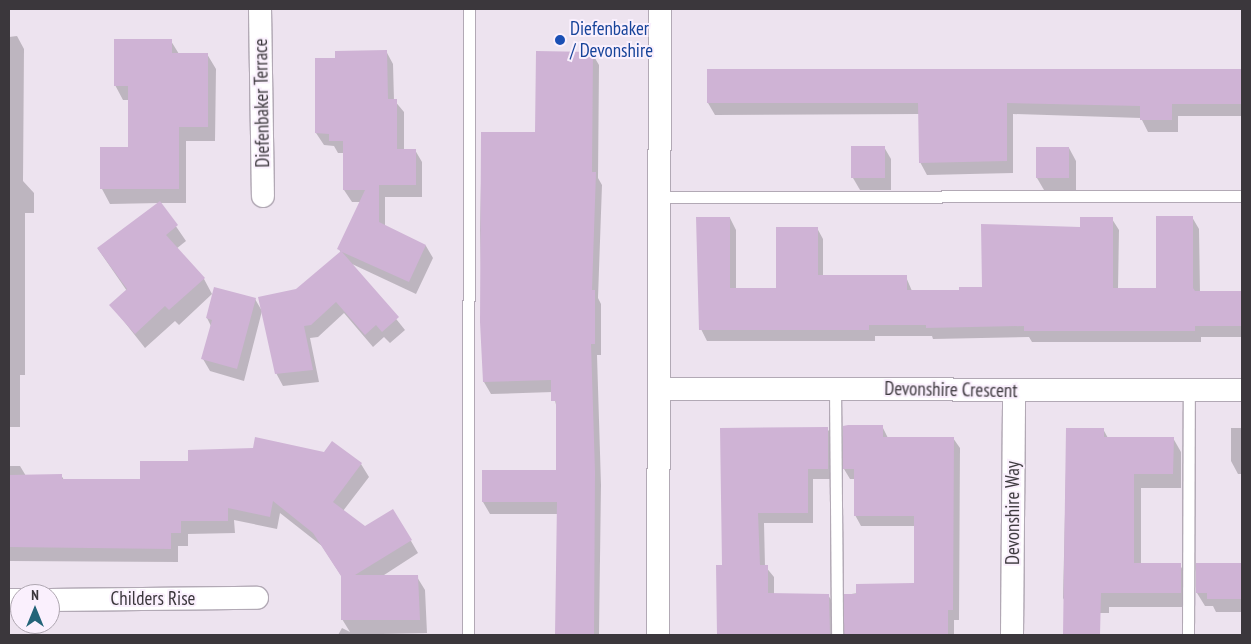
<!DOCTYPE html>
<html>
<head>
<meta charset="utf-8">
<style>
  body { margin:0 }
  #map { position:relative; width:1251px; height:644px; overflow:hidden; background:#ede3ef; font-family:"PT Sans Narrow",sans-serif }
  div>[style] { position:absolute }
  .shadow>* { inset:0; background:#0003 }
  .building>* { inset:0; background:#cfb3d5; transform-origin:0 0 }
  .roads { filter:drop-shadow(1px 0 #b2a9b5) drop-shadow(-1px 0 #b2a9b5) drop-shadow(0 1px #b2a9b5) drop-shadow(0 -1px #b2a9b5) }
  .service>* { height:11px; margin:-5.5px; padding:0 5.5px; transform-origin:5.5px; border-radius:5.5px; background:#fff }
  .minor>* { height:22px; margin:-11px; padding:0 11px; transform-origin:11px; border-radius:11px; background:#fff }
  .dots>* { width:14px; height:14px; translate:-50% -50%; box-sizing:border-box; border:2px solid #faf0fd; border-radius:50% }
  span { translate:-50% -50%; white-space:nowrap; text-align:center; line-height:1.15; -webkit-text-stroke:4px #faf0fd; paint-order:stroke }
  .transit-label { font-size:19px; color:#164399 }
  .left { translate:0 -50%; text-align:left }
  .street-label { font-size:19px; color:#3b373c }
  .frame { position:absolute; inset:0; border:10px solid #3b373c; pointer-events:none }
  .north { position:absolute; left:10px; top:584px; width:50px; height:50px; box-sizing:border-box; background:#faf0fd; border:1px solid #aea6b0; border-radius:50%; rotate:0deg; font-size:14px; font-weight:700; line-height:20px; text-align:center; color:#3b373c }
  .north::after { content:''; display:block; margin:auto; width:18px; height:22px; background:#236479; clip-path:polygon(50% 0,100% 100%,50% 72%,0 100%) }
</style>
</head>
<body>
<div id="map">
  <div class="shadow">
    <i style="clip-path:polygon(17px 36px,24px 49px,23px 181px,34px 193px,34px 213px,25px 213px,25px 375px,20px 375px,20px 427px,9px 427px,9px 37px)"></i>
    <i style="clip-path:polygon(171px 41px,179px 54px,207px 54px,216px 69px,215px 141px,186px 141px,186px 203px,160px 203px,186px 241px,176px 249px,204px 279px,212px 294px,179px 325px,175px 321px,145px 348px,111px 305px,127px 291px,98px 249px,159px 203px,110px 204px,102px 189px,101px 148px,129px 148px,129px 100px,123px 100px,115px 85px)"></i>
    <i style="clip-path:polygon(386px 51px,393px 64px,394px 100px,404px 112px,404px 150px,415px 150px,422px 162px,422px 197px,385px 197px,385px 227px,426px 246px,433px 258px,416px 294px,352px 264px,405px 330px,390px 343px,384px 337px,373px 347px,344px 313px,318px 337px,310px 338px,319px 382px,283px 386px,276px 373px,297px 290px,341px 253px,339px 249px,361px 202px,352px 202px,344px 190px,344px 153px,338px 153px,334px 146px,324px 145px,316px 133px,337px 59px)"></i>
    <i style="clip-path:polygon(592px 53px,599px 65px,598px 178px,602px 185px,598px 298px,601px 304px,601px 355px,597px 355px,601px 485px,599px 635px,558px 635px,558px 514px,490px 514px,483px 502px,558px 471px,557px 409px,553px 392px,491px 394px,484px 382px,480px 230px,482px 134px,536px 134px)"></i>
    <i style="clip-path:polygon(708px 70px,1242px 70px,1242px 116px,1178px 116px,1178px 132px,1148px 132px,1141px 118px,1013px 114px,1013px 173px,927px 175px,920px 162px,920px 114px,715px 115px,708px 103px)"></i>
    <i style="clip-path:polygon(884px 147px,891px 159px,891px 190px,860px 190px,853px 178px)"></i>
    <i style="clip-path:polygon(1069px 148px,1076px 161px,1076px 190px,1044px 190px,1037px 178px)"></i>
    <i style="clip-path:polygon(1192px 217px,1199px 229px,1200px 292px,1242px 292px,1242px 337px,1201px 337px,1201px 342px,1032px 342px,1029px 337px,933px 339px,932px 336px,875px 336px,875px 341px,707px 341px,701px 329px,730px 218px,736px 230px,736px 289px,777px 289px,817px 228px,823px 239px,823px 277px,906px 277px,912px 291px,960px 291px,983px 288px,1081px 229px,1112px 219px,1119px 230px,1118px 289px,1157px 289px)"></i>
    <i style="clip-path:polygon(255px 299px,262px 311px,244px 381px,210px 371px,203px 359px,211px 326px,207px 318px)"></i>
    <i style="clip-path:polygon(882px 426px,888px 438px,953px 438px,960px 448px,959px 620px,954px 620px,954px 635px,846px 635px,845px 595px,915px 584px,915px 526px,861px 526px,855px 515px,855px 479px,850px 479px,844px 469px)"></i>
    <i style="clip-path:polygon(827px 428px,833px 438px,834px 479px,813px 479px,813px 523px,764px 523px,765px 566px,774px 577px,774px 594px,828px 595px,835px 606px,835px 635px,719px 635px,717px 566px,724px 566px,721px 429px)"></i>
    <i style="clip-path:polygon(1231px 428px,1242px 428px,1242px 612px,1216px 612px,1213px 606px,1205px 606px,1197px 593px,1197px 565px,1242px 565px,1242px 474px,1238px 474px,1231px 461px)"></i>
    <i style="clip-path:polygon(1067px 429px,1103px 429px,1108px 438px,1173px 438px,1181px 452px,1181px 488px,1141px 488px,1141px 565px,1180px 565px,1188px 579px,1188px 607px,1109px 607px,1109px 613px,1072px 613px,1063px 598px)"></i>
    <i style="clip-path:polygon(332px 443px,361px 464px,369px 477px,343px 511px,365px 527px,411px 541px,418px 553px,381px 577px,417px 577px,425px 590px,427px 633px,338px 635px,342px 628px,350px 632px,342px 619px,342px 577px,322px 546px,280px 513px,277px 529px,234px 520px,235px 533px,188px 534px,188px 546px,178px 546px,178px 562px,9px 561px,9px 466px,20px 466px,26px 476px,61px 475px,64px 480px,141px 480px,189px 462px,324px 453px)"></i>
  </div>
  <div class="building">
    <i style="clip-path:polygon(114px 39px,172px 39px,172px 53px,208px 53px,208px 127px,179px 127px,179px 189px,100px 189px,100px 147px,128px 147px,128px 86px,114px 86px)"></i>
    <i style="clip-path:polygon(387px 50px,388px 99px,397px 99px,397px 149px,416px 149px,416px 185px,379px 185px,379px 222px,426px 245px,409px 282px,342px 252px,399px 317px,382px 332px,376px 325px,365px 335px,336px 302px,311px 325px,304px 326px,313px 370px,275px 374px,258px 297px,296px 289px,341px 251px,337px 249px,365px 190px,343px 190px,343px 141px,329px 141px,329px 134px,315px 133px,315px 58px,335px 58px,335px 51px)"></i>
    <i style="clip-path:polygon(536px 51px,593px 52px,592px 172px,596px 172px,592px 290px,595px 290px,595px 344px,591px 344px,595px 472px,594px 635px,555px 635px,557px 502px,482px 502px,482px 470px,556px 470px,556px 401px,551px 401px,551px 380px,483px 382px,480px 322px,481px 132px,535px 132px)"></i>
    <i style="clip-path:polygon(707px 69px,1241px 69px,1241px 104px,1172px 104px,1172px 120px,1140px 120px,1140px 106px,1007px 103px,1007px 161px,919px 163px,918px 103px,707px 103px)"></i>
    <i style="left:851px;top:146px;width:34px;height:32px"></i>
    <i style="left:1036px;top:147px;width:33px;height:31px"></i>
    <i style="clip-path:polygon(160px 201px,178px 225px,166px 235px,205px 278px,169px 310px,165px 306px,135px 334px,109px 305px,127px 289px,97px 248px)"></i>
    <i style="clip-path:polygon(1156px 216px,1193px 216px,1193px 288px,1195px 291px,1242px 291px,1242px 326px,1195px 326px,1195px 331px,1024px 331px,1024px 326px,926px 328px,926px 325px,869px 325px,869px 330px,699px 330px,696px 217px,730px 217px,730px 288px,776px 288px,776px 227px,818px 227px,818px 275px,907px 275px,907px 290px,959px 290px,959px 287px,982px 287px,981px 224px,1080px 227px,1080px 217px,1113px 217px,1113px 288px,1156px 288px)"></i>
    <i style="clip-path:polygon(214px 287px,256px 298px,237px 369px,201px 359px,212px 320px,206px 318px)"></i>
    <i style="clip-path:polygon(848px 425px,883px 425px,883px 437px,954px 437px,953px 610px,948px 610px,948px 635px,844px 635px,844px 594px,856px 594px,856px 584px,914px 583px,914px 516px,854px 516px,854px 469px,843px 469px,843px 426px)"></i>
    <i style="clip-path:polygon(828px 427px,828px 469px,808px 469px,808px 513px,758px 513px,760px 565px,768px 565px,768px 593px,829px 594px,830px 635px,717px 635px,716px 565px,722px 565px,720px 428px)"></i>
    <i style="clip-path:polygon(1066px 428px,1104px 428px,1104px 437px,1174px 437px,1173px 474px,1134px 474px,1134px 563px,1181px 563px,1181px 593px,1101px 593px,1100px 635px,1063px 635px)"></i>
    <i style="clip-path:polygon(255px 437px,324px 452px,332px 441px,362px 463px,333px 502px,365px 526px,393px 509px,412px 540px,355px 575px,418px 575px,420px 620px,341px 620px,341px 576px,313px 533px,273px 501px,270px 517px,228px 508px,228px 521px,181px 521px,181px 533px,171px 533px,171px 549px,9px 547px,9px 475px,62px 474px,62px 479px,140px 479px,140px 461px,188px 461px,188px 450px,253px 448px)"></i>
    <i style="clip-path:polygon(1196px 563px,1241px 563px,1241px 599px,1207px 599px,1207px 593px,1196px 593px)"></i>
  </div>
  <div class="roads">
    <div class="service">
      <i style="left:660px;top:197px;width:582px;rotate:-0.1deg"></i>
      <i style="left:835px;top:389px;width:246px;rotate:89.5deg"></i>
      <i style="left:468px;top:635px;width:626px;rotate:-89.91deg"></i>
      <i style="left:1188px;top:635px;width:246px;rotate:-89.8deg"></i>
    </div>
    <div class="minor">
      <i style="left:260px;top:9px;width:187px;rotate:89.1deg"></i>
      <i style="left:659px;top:389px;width:583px;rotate:0.1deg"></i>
      <i style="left:9px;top:600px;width:11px"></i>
      <i style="left:50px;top:600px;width:207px;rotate:-0.6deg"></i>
      <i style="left:658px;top:635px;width:626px;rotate:-89.82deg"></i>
      <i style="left:1012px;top:635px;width:244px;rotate:-89.5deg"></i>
    </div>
  </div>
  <div class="dots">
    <i style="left:560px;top:40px;background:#1a4fb4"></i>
  </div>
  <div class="transit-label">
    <span class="left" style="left:570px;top:40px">Diefenbaker<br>/ Devonshire</span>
  </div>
  <div class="street-label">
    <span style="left:262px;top:103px;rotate:-91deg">Diefenbaker Terrace</span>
    <span style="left:951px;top:390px;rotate:1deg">Devonshire Crescent</span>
    <span style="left:1013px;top:513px;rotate:-90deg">Devonshire Way</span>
    <span style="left:153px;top:599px">Childers Rise</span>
  </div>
  <div class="frame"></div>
  <div class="north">N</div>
</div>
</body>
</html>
